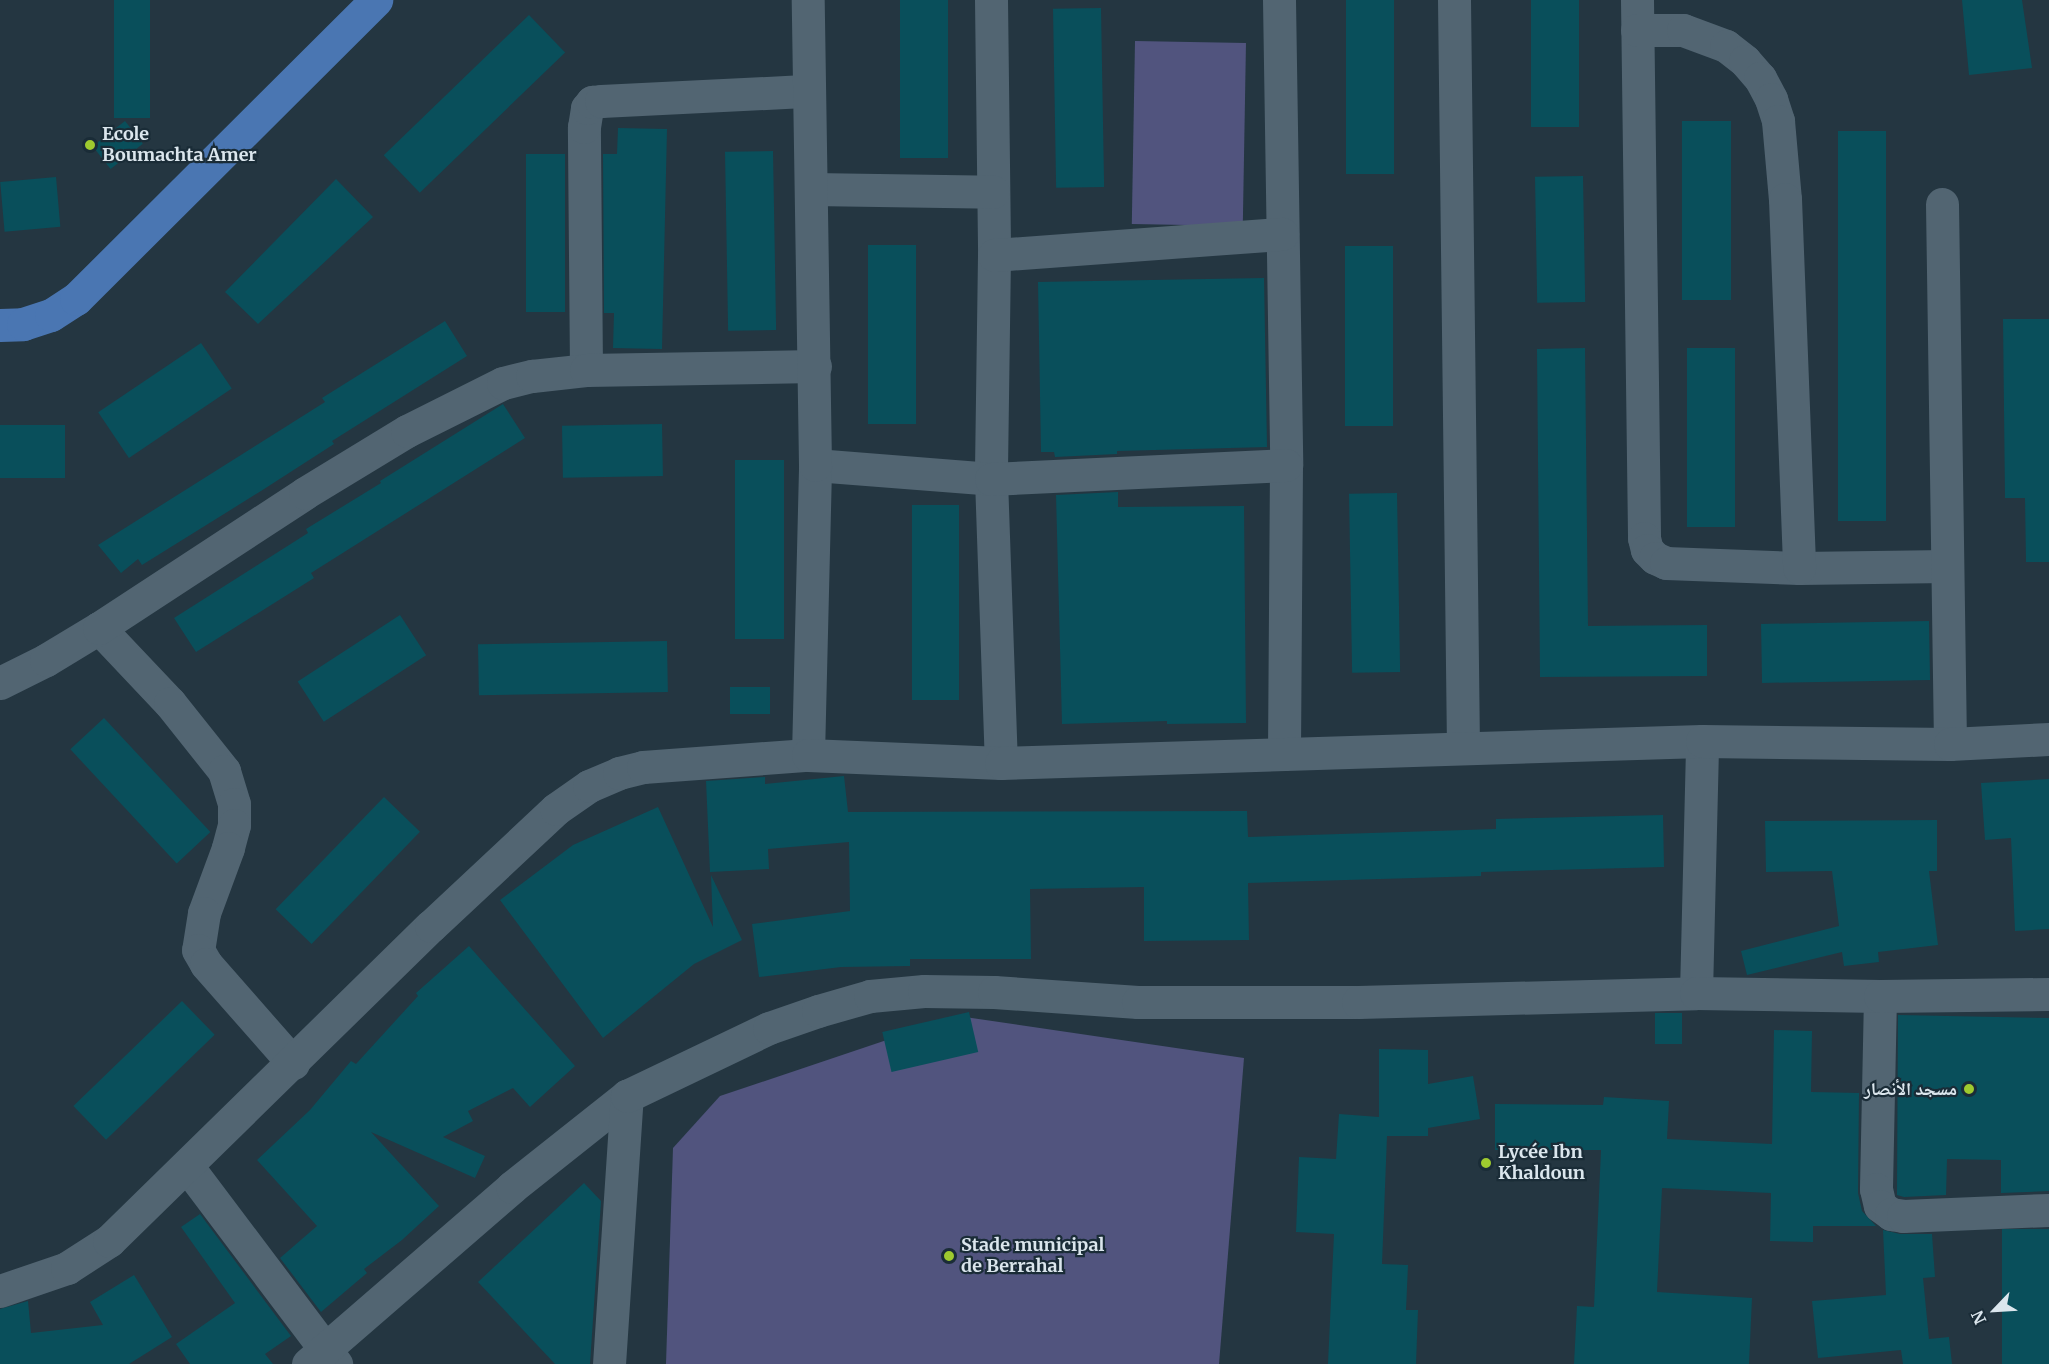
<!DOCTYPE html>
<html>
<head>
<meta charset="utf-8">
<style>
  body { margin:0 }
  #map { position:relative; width:2049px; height:1364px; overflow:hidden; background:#243641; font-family:Merriweather,"Noto Naskh Arabic",serif }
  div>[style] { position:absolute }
  .green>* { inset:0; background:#51547e; transform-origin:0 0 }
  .building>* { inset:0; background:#094f5b; transform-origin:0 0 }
  .minor>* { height:33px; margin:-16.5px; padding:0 16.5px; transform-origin:16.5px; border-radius:16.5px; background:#526572 }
  .major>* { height:33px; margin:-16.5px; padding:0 16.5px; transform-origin:16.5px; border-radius:16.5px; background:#4a76b2 }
  .dots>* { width:16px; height:16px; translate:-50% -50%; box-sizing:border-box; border:3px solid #1a2c37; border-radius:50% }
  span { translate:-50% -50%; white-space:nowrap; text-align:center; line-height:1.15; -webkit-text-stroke:4.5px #1a2c37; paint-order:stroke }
  .poi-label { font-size:18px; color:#dbe6ed; font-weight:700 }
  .left { translate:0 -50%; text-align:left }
  .right { translate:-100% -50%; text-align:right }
  .north { position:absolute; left:1965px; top:1280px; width:60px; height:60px; -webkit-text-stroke:4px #1a2c37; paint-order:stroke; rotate:245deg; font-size:16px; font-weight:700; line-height:24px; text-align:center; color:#dbe6ed }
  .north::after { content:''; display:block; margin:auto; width:21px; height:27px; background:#dbe6ed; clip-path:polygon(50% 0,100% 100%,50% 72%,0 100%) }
</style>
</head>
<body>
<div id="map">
  <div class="green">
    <i style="left:1135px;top:41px;width:111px;height:183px;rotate:1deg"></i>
    <i style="clip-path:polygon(958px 1016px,1244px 1058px,1219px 1364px,666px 1364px,673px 1148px,720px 1096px)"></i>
  </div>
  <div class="building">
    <i style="left:114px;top:0;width:36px;height:118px"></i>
    <i style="left:900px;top:0;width:48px;height:158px"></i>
    <i style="left:1346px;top:0;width:48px;height:174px"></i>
    <i style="left:1531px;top:0;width:48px;height:127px"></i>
    <i style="clip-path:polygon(1962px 0,2022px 0,2032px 68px,1969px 75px)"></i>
    <i style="left:1101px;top:8px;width:179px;height:48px;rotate:89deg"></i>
    <i style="left:529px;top:15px;width:52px;height:202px;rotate:46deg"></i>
    <i style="left:125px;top:121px;width:29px;height:41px;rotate:52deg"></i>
    <i style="left:1682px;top:121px;width:49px;height:179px"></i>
    <i style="clip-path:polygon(618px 128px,667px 129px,662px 349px,613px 348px,614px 313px,604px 313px,603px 154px,617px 154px)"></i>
    <i style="left:1838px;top:131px;width:48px;height:390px"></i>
    <i style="left:773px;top:151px;width:179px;height:48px;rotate:89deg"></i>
    <i style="left:526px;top:154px;width:39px;height:158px"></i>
    <i style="left:1583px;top:176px;width:126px;height:48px;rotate:89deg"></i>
    <i style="left:56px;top:177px;width:50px;height:56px;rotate:85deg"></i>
    <i style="clip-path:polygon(336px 179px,373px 217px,258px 324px,225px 292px)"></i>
    <i style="left:868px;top:245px;width:48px;height:179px"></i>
    <i style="left:1345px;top:246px;width:48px;height:180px"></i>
    <i style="clip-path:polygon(1264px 278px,1267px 447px,1117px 451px,1117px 454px,1055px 457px,1054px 452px,1041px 452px,1038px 282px)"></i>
    <i style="clip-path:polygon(2003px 319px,2049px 319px,2049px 562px,2026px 562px,2025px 498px,2005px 498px)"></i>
    <i style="clip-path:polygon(445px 321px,467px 356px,332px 441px,334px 444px,261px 491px,142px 565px,138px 559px,121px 573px,98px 545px,325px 402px,322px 398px)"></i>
    <i style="left:201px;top:343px;width:55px;height:124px;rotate:56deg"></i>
    <i style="clip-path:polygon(1585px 348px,1588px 626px,1707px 625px,1707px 676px,1540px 677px,1537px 349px)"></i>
    <i style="left:1687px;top:348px;width:48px;height:179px"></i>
    <i style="clip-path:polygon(503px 404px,525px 438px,311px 573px,314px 578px,196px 652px,174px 618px,308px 533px,306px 529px,381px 483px,380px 481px)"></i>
    <i style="left:662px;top:424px;width:52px;height:100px;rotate:89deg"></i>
    <i style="left:0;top:425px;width:65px;height:53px"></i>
    <i style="left:735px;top:460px;width:49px;height:179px"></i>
    <i style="clip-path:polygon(1118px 492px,1118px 507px,1244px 506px,1246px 723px,1167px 724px,1167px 721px,1062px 724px,1056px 495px)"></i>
    <i style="left:1397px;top:493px;width:179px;height:48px;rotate:89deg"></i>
    <i style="left:912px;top:505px;width:47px;height:195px"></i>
    <i style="left:400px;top:615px;width:48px;height:122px;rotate:57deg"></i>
    <i style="left:1929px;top:621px;width:59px;height:168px;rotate:89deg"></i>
    <i style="left:667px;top:641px;width:51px;height:189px;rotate:89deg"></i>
    <i style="left:730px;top:687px;width:40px;height:27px"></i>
    <i style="left:104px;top:718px;width:156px;height:46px;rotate:47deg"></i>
    <i style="clip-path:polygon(844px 776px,848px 812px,1247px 811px,1248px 837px,1496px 829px,1496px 819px,1663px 815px,1664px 867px,1481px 872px,1481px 876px,1248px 883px,1249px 940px,1144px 941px,1144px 887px,1030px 889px,1031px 959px,910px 959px,910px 966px,841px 967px,759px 977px,752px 924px,850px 911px,849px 842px,768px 849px,769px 869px,710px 872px,706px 781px,765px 777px,765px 784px)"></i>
    <i style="clip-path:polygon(2049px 779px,2049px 929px,2015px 931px,2011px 838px,1985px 840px,1981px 783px)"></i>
    <i style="left:384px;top:797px;width:50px;height:156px;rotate:44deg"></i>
    <i style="clip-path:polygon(658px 807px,713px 927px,711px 875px,742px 940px,694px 964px,603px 1038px,500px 900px,573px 845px)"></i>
    <i style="clip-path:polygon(1937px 820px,1937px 871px,1929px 871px,1938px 945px,1878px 952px,1879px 962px,1844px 966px,1842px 952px,1747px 975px,1741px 951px,1839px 926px,1832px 871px,1766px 872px,1765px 821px)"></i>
    <i style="clip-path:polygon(469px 946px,575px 1066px,530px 1107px,513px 1088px,468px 1111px,473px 1121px,443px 1137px,485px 1156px,475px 1178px,371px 1132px,439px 1206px,402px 1240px,364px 1269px,367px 1273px,321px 1312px,280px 1258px,317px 1226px,257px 1160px,310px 1110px,351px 1061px,356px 1064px,418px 996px,416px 993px)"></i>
    <i style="left:182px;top:1001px;width:47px;height:151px;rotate:46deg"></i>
    <i style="left:969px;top:1012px;width:41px;height:89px;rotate:77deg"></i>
    <i style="left:1682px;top:1013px;width:31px;height:27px;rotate:90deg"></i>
    <i style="clip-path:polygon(1898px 1015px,2049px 1018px,2049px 1191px,2001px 1193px,2001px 1160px,1947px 1159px,1946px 1195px,1904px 1197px,1897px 1195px)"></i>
    <i style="clip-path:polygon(1774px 1030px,1812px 1031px,1811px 1092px,1859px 1093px,1858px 1193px,1862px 1211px,1876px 1226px,1813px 1226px,1813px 1242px,1770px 1241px,1771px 1193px,1662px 1188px,1657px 1292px,1752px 1298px,1749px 1364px,1574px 1364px,1577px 1306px,1594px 1307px,1601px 1150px,1495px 1150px,1495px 1104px,1603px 1105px,1604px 1097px,1669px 1101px,1667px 1139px,1772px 1144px)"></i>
    <i style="clip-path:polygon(1379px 1049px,1428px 1050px,1428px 1084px,1473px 1076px,1480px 1119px,1428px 1128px,1428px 1136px,1387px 1136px,1382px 1264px,1408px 1265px,1406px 1310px,1418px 1310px,1416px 1364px,1328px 1364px,1334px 1234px,1296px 1232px,1299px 1157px,1336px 1159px,1339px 1114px,1379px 1117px)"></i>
    <i style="clip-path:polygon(584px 1183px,601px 1201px,590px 1364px,555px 1364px,478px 1282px)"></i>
    <i style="clip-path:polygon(200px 1214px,291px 1336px,265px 1354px,273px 1364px,190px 1364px,176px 1344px,235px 1303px,181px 1227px)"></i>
    <i style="left:2049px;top:1229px;width:135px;height:47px;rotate:90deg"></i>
    <i style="clip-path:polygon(1883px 1230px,1900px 1234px,1932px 1234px,1935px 1277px,1923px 1278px,1929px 1339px,1949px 1337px,1952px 1364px,1903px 1364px,1901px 1350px,1818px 1358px,1812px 1301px,1886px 1295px)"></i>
    <i style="clip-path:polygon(134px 1275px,172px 1337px,129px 1364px,0 1364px,0 1309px,28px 1301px,31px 1333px,103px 1325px,90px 1302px)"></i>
  </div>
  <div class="minor">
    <i style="left:991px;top:0;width:255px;rotate:89.3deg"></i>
    <i style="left:994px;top:255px;width:224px;rotate:90.8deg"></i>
    <i style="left:991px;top:479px;width:284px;rotate:88deg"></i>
    <i style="left:1279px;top:0;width:465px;rotate:89.1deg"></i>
    <i style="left:1286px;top:465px;width:289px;rotate:90.4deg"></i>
    <i style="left:1454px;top:0;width:747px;rotate:89.31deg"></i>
    <i style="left:1637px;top:0;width:538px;rotate:89.25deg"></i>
    <i style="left:1644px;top:538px;width:12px;rotate:76deg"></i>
    <i style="left:1647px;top:550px;width:11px;rotate:45deg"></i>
    <i style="left:1655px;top:558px;width:12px;rotate:24deg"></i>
    <i style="left:1666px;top:563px;width:133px;rotate:2.2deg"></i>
    <i style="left:1799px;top:568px;width:148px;rotate:-0.8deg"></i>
    <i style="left:1637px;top:30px;width:46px"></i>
    <i style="left:1683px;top:30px;width:46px;rotate:20.4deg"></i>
    <i style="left:1726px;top:46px;width:24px;rotate:38deg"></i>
    <i style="left:1745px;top:61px;width:23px;rotate:49deg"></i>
    <i style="left:1760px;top:78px;width:24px;rotate:62deg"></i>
    <i style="left:1771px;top:99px;width:23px;rotate:72deg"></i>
    <i style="left:1778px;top:121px;width:78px;rotate:84.9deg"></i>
    <i style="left:1785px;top:199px;width:369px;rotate:87.8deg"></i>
    <i style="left:812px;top:189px;width:181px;rotate:0.9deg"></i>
    <i style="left:1942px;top:204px;width:540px;rotate:89.15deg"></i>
    <i style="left:994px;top:255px;width:289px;rotate:-4.2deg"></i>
    <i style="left:586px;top:370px;width:243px;rotate:-90.5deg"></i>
    <i style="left:584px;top:127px;width:19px;rotate:-81deg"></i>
    <i style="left:587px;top:108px;width:8px;rotate:-50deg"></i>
    <i style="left:592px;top:102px;width:9px;rotate:-6deg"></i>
    <i style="left:601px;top:101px;width:208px;rotate:-2.8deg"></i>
    <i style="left:815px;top:465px;width:177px;rotate:4.5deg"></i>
    <i style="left:991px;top:479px;width:295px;rotate:-2.7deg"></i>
    <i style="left:99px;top:628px;width:103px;rotate:46.6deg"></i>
    <i style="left:170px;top:703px;width:87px;rotate:51.5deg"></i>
    <i style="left:224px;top:771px;width:34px;rotate:73deg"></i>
    <i style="left:234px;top:804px;width:21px;rotate:90deg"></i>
    <i style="left:234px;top:825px;width:24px;rotate:105deg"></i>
    <i style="left:228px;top:848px;width:69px;rotate:110.3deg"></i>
    <i style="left:204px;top:913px;width:37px;rotate:99deg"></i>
    <i style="left:198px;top:950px;width:16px;rotate:60deg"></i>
    <i style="left:206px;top:964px;width:132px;rotate:48.7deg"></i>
    <i style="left:0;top:683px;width:51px;rotate:-26.6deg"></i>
    <i style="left:46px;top:660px;width:62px;rotate:-31.1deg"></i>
    <i style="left:99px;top:628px;width:246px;rotate:-33.2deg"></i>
    <i style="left:305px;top:493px;width:119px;rotate:-31.3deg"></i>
    <i style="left:407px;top:431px;width:107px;rotate:-26.6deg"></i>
    <i style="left:503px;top:383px;width:30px;rotate:-14deg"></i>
    <i style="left:532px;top:376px;width:54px;rotate:-6.3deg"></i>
    <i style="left:586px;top:370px;width:229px;rotate:-1deg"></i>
    <i style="left:808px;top:755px;width:290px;rotate:-88.6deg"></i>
    <i style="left:815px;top:465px;width:465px;rotate:-90.9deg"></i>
    <i style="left:1696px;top:993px;width:252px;rotate:-88.6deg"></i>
    <i style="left:1880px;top:996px;width:193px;rotate:91.2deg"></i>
    <i style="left:1876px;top:1189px;width:17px;rotate:77deg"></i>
    <i style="left:1880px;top:1206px;width:14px;rotate:36deg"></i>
    <i style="left:1891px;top:1214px;width:12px;rotate:9deg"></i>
    <i style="left:1903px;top:1216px;width:146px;rotate:-2.4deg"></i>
    <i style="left:187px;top:1166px;width:248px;rotate:53deg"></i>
    <i style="left:0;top:1291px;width:71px;rotate:-18.9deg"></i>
    <i style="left:67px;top:1268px;width:50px;rotate:-32.7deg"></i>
    <i style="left:109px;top:1241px;width:450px;rotate:-44.4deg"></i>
    <i style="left:431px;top:926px;width:171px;rotate:-43.1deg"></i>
    <i style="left:556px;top:809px;width:40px;rotate:-34.9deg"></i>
    <i style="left:589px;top:786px;width:33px;rotate:-23deg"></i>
    <i style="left:619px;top:773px;width:25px;rotate:-14deg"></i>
    <i style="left:643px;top:767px;width:165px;rotate:-4.2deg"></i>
    <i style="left:808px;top:755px;width:193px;rotate:2.4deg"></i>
    <i style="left:1001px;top:763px;width:701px;rotate:-1.8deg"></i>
    <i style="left:1702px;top:741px;width:248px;rotate:0.7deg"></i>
    <i style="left:1950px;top:744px;width:99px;rotate:-2.9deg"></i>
    <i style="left:308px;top:1364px;width:270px;rotate:-40.9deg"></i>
    <i style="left:512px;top:1187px;width:147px;rotate:-38.4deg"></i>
    <i style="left:609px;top:1364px;width:269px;rotate:-86.2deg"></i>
    <i style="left:627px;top:1096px;width:157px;rotate:-25.6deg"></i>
    <i style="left:769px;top:1028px;width:52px;rotate:-19.1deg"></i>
    <i style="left:818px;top:1011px;width:54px;rotate:-16.1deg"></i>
    <i style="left:870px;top:996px;width:54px;rotate:-5.3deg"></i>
    <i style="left:924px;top:991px;width:70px;rotate:0.8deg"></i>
    <i style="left:994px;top:992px;width:144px;rotate:4deg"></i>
    <i style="left:1138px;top:1002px;width:220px"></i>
    <i style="left:1358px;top:1002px;width:338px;rotate:-1.5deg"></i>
    <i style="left:1696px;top:993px;width:184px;rotate:0.9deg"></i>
    <i style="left:1880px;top:996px;width:169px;rotate:-0.7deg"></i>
  </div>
  <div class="major">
    <i style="left:0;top:325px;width:23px;rotate:-2deg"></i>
    <i style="left:23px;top:324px;width:29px;rotate:-18deg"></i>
    <i style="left:51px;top:315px;width:30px;rotate:-33deg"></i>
    <i style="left:76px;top:299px;width:424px;rotate:-44.9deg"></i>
  </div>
  <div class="dots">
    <i style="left:90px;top:145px;background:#9eca2f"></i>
    <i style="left:1969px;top:1089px;background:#9eca2f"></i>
    <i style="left:1486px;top:1163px;background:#9eca2f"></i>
    <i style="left:949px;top:1256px;background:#9eca2f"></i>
  </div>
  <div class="poi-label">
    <span class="left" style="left:102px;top:145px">Ecole<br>Boumachta Amer</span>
    <span class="right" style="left:1957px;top:1089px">مسجد الأنصار</span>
    <span class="left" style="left:1498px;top:1163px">Lycée Ibn<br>Khaldoun</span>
    <span class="left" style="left:961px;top:1256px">Stade municipal<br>de Berrahal</span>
  </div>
  <div class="north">N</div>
</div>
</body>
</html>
